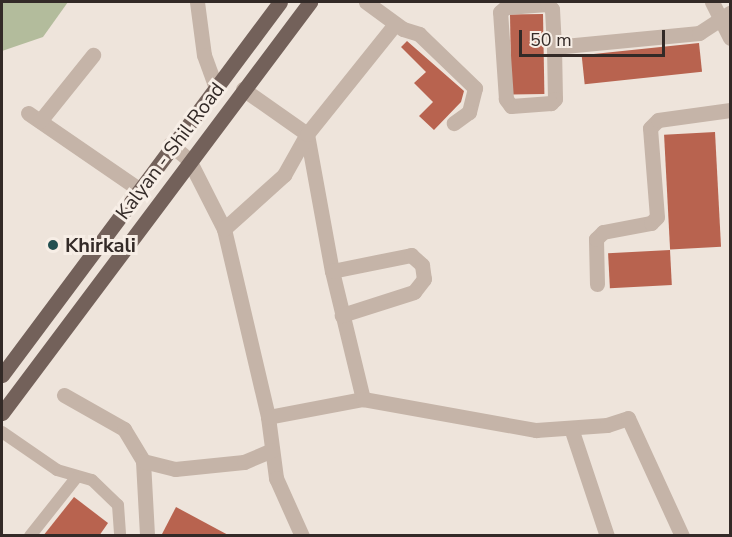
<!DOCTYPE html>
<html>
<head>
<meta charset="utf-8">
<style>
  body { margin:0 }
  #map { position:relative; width:732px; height:537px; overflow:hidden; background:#eee4db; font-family:"Nunito Sans",sans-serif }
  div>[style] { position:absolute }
  .green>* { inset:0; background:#b3bc9c }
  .building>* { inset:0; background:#b8634f; transform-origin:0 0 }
  .lane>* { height:12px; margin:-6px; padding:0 6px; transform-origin:6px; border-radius:6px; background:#c5b4a8 }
  .street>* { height:15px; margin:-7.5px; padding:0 7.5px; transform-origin:7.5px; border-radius:7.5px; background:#c5b4a8 }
  .primary>* { height:15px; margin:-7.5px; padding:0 7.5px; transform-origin:7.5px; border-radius:7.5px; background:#73615a }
  .dots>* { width:16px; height:16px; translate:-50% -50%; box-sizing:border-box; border:3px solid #f7eee6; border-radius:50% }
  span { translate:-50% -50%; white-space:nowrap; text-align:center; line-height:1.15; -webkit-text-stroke:6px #f7eee6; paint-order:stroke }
  .street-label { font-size:20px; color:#332a27 }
  .poi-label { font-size:20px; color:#332a27; font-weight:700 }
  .left { translate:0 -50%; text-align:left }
  .frame { position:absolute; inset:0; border:3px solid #332a27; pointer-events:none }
  .scale { position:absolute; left:519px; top:30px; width:146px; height:27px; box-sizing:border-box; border:3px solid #332a27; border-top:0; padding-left:8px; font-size:18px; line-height:21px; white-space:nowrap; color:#332a27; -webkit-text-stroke:4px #f7eee6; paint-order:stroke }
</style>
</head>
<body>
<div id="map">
  <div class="green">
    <i style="clip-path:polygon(2px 2px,68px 2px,43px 37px,2px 51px)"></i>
  </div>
  <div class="building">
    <i style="left:543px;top:14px;width:80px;height:33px;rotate:89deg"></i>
    <i style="clip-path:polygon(407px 41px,464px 91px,461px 102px,434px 130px,419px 116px,433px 102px,414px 83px,426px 72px,401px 47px)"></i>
    <i style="left:699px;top:43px;width:29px;height:118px;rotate:84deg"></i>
    <i style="left:715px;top:132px;width:115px;height:51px;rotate:87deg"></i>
    <i style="left:670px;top:250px;width:35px;height:62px;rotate:87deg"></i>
    <i style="clip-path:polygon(74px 497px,108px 523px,99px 536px,43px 536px)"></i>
    <i style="clip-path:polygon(176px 507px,230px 536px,161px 536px)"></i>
  </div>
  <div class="lane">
    <i style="left:2px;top:432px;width:67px;rotate:34.6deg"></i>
    <i style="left:57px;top:470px;width:36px;rotate:16deg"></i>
    <i style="left:92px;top:480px;width:36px;rotate:44deg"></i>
    <i style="left:118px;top:505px;width:31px;rotate:86deg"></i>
    <i style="left:30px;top:536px;width:74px;rotate:-51.6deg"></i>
  </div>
  <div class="street">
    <i style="left:197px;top:2px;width:53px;rotate:82.5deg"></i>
    <i style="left:204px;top:55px;width:33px;rotate:70deg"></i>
    <i style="left:366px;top:2px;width:46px;rotate:36.1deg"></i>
    <i style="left:403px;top:29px;width:17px;rotate:17deg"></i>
    <i style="left:419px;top:34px;width:78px;rotate:44deg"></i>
    <i style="left:475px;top:88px;width:25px;rotate:104deg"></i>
    <i style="left:469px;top:112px;width:19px;rotate:144deg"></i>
    <i style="left:712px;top:2px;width:40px;rotate:63.4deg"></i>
    <i style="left:554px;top:47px;width:52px;rotate:88.9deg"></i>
    <i style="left:555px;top:99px;width:6px;rotate:135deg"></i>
    <i style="left:551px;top:103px;width:40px;rotate:175.7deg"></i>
    <i style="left:511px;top:106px;width:9px;rotate:-126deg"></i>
    <i style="left:506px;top:99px;width:87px;rotate:-93.9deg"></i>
    <i style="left:500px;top:12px;width:8px;rotate:-40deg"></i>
    <i style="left:506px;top:7px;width:41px;rotate:-4.2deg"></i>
    <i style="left:547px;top:4px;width:7px;rotate:45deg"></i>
    <i style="left:552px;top:9px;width:38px;rotate:87deg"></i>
    <i style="left:554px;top:47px;width:146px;rotate:-5.5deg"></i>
    <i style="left:699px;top:33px;width:37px;rotate:-33deg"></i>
    <i style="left:243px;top:89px;width:78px;rotate:35.1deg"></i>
    <i style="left:307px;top:134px;width:139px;rotate:79.7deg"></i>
    <i style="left:332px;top:271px;width:132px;rotate:76.4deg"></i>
    <i style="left:28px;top:113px;width:136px;rotate:34.5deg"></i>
    <i style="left:40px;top:121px;width:85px;rotate:-51.2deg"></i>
    <i style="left:170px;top:144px;width:25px;rotate:40deg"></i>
    <i style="left:189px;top:160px;width:77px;rotate:63.1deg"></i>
    <i style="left:224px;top:229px;width:193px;rotate:76.8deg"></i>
    <i style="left:268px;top:417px;width:62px;rotate:82.5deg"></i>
    <i style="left:276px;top:478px;width:64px;rotate:65.9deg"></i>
    <i style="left:224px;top:229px;width:81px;rotate:-42deg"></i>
    <i style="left:284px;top:175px;width:47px;rotate:-60.7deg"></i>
    <i style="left:307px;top:134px;width:141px;rotate:-51.3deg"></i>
    <i style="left:332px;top:271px;width:81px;rotate:-11.4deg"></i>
    <i style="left:411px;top:255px;width:15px;rotate:42deg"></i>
    <i style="left:422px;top:265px;width:14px;rotate:82deg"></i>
    <i style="left:424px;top:279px;width:16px;rotate:128deg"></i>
    <i style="left:414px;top:292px;width:76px;rotate:162.3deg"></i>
    <i style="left:597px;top:284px;width:45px;rotate:-91.3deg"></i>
    <i style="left:596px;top:239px;width:10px;rotate:-45deg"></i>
    <i style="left:603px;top:232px;width:49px;rotate:-10.6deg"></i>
    <i style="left:651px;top:223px;width:8px;rotate:-45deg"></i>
    <i style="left:657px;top:217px;width:89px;rotate:-94.5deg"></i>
    <i style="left:650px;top:128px;width:11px;rotate:-45deg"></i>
    <i style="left:658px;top:120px;width:73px;rotate:-7.9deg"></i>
    <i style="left:64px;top:395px;width:69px;rotate:29.5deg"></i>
    <i style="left:124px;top:429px;width:37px;rotate:59deg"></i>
    <i style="left:143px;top:461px;width:75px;rotate:86.9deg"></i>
    <i style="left:268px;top:417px;width:97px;rotate:-10.7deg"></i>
    <i style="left:363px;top:399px;width:176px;rotate:10.2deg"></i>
    <i style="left:536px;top:430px;width:71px;rotate:-4deg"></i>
    <i style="left:607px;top:425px;width:22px;rotate:-18deg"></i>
    <i style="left:628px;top:418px;width:130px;rotate:65.4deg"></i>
    <i style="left:571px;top:428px;width:114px;rotate:71.6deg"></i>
    <i style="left:143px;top:461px;width:33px;rotate:14deg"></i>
    <i style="left:175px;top:469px;width:69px;rotate:-5.8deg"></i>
    <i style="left:244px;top:462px;width:30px;rotate:-23deg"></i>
  </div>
  <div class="primary">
    <i style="left:2px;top:375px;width:465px;rotate:-53.3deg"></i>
    <i style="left:2px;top:413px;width:514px;rotate:-53.15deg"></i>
  </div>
  <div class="dots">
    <i style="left:53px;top:245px;background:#224f50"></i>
  </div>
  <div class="street-label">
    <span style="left:170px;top:151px;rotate:-53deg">Kalyan - Shil Road</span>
  </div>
  <div class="poi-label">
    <span class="left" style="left:65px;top:245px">Khirkali</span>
  </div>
  <div class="frame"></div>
  <div class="scale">50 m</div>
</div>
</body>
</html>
